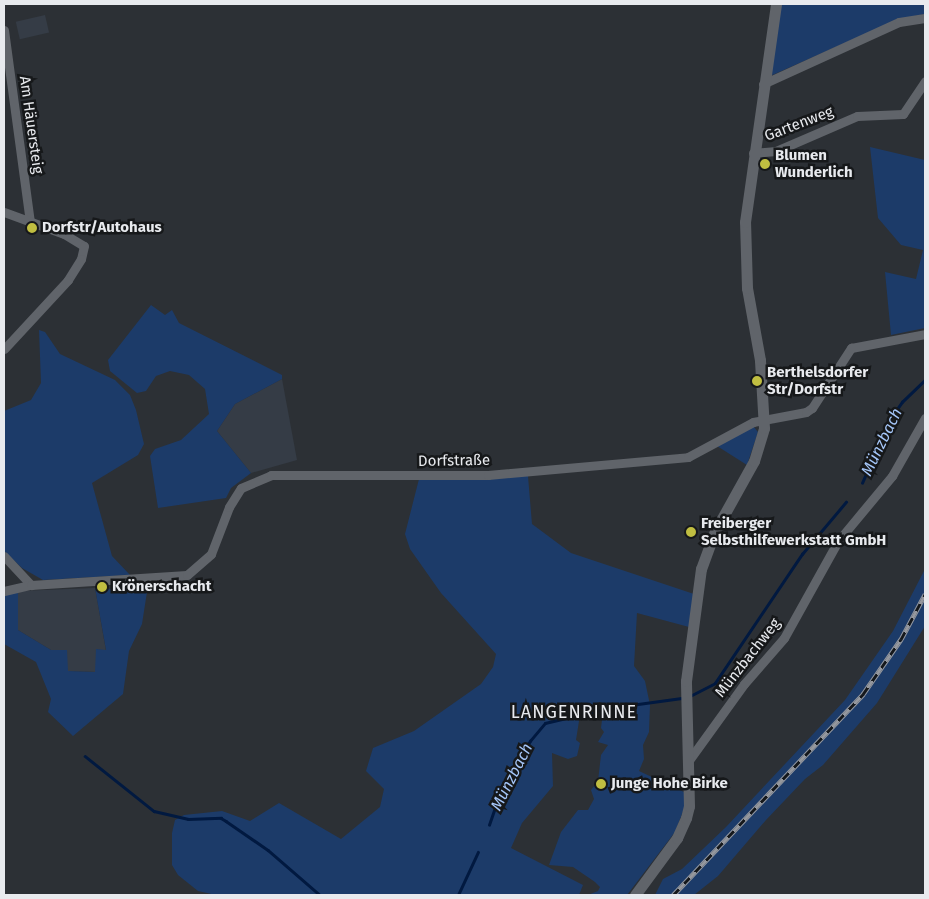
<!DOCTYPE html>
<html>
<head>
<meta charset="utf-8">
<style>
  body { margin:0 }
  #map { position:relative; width:929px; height:899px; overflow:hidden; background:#2c3035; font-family:"Fira Sans",sans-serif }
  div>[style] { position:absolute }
  .built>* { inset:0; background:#353c46; transform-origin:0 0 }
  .green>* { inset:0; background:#1c3b69 }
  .stream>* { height:2.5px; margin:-1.25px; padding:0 1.25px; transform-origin:1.25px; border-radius:1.25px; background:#011940 }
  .minor>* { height:9px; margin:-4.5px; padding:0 4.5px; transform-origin:4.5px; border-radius:4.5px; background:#60646a }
  .tertiary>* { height:11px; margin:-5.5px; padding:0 5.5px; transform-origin:5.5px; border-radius:5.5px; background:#60646a }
  .rail>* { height:4.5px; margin-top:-2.25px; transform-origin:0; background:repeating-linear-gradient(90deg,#16181a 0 8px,#96989d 0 16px); box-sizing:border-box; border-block:1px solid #96989d }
  .dots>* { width:14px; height:14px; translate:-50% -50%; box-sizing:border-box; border:2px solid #16181a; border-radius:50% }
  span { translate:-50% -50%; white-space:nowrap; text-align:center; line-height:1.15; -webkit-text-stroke:5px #16181a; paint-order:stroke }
  .street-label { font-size:15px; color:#e8eaee }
  .poi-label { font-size:15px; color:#e8eaee; font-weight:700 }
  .left { translate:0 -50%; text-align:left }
  .water-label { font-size:16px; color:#a5c6f8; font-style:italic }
  .quarter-label { font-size:18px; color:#e8eaee; letter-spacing:1px }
  .frame { position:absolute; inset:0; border:5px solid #e8eaee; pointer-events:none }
</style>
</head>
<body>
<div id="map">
  <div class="built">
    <i style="left:45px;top:15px;width:18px;height:30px;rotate:77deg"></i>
    <i style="clip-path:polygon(282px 379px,297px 460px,251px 473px,217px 431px,235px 404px)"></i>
    <i style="clip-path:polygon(95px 588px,106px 651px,96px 649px,96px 672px,68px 671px,51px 650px,18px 630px,18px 591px)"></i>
  </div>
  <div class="green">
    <i style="clip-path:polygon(780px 4px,925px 4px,925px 14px,899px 19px,768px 77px)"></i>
    <i style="clip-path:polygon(870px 147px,925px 160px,925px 328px,891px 335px,885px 272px,916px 279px,923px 250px,901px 245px,878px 218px)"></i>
    <i style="clip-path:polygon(151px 305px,165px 315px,172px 310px,179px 323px,282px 375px,282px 379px,235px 404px,217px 431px,251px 473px,231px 488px,226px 498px,158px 508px,150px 456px,155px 449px,181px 440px,209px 414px,205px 389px,189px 375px,170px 371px,156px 376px,146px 391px,137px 393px,110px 371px,108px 360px)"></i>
    <i style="clip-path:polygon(39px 330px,45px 332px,60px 354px,115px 380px,130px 395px,136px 410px,144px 444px,138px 455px,92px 483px,112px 556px,130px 575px,43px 580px,22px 568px,4px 551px,4px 411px,31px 400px,41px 383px)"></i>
    <i style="clip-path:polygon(753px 426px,758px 432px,747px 465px,717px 446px)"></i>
    <i style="clip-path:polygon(528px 476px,532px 524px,571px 553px,694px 594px,689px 627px,637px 613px,634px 666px,645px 681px,650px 705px,649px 732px,643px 745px,644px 759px,639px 771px,684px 792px,684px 809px,675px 832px,627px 895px,588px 895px,598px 891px,600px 887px,595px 882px,573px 867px,549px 865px,561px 832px,578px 810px,588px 810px,594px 799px,591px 790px,598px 781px,601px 755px,608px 745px,598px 742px,604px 732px,601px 728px,604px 704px,600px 702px,576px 710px,579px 721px,576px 740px,580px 743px,577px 756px,568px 759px,552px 753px,553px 786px,522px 823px,511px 848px,583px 885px,579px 895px,216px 895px,198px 891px,178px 875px,172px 865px,172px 833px,175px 820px,184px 815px,222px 811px,250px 821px,279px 803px,341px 839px,380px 807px,384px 789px,366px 771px,373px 748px,414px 731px,481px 684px,493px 667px,496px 654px,441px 593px,410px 549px,405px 534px,419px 479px)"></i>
    <i style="clip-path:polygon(925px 569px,925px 626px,877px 703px,823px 765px,805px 779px,766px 820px,718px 876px,694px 895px,655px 895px,663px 879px,682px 869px,726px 827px,845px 700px,893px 631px)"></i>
    <i style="clip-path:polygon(95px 588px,147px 592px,142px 624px,129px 651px,123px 694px,73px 736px,48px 712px,51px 699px,36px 662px,4px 644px,4px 595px,18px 591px,18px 630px,51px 650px,67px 650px,68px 671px,95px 672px,96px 649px,106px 650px)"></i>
  </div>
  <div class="stream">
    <i style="left:862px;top:483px;width:70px;rotate:-66.4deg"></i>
    <i style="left:890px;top:419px;width:21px;rotate:-55deg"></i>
    <i style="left:902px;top:402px;width:32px;rotate:-44deg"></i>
    <i style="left:690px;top:696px;width:28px;rotate:-27deg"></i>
    <i style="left:715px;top:683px;width:156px;rotate:-56deg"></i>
    <i style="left:802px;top:554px;width:68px;rotate:-49.8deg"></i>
    <i style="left:85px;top:756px;width:88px;rotate:38.6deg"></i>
    <i style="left:154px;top:811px;width:35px;rotate:13deg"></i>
    <i style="left:188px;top:819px;width:33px;rotate:-2deg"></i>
    <i style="left:221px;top:818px;width:6px;rotate:31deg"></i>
    <i style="left:226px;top:821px;width:51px;rotate:34.6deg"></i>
    <i style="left:268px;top:850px;width:69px;rotate:40.9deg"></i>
    <i style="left:489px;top:825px;width:31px;rotate:-71deg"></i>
    <i style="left:499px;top:796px;width:63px;rotate:-60.6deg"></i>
    <i style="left:530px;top:741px;width:23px;rotate:-50deg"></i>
    <i style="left:545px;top:723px;width:66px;rotate:-13.2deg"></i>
    <i style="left:609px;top:708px;width:73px;rotate:-7.9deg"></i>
    <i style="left:458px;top:895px;width:47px;rotate:-65.1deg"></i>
  </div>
  <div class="minor">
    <i style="left:4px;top:30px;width:195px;rotate:82.3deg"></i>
    <i style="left:763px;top:84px;width:149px;rotate:-24.5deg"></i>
    <i style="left:899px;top:22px;width:26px;rotate:-9deg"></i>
    <i style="left:753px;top:153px;width:23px;rotate:-5deg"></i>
    <i style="left:776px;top:151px;width:88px;rotate:-23.4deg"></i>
    <i style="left:857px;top:116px;width:46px;rotate:-2.5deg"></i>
    <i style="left:903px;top:114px;width:40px;rotate:-56deg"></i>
    <i style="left:4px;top:212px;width:64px;rotate:20.1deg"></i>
    <i style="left:64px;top:234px;width:23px;rotate:31deg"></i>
    <i style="left:84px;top:246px;width:13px;rotate:103deg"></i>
    <i style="left:81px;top:259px;width:25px;rotate:122deg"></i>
    <i style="left:68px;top:280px;width:94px;rotate:132.8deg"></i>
    <i style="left:4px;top:556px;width:40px;rotate:47deg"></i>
    <i style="left:4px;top:591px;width:28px;rotate:-13deg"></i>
    <i style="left:31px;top:585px;width:156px;rotate:-3.7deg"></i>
    <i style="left:187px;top:575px;width:32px;rotate:-41deg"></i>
    <i style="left:211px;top:554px;width:50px;rotate:-69deg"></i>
    <i style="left:229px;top:507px;width:22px;rotate:-58deg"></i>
    <i style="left:241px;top:488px;width:33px;rotate:-23deg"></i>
    <i style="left:271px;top:475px;width:217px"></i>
    <i style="left:488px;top:475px;width:201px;rotate:-5.1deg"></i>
    <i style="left:688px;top:457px;width:74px;rotate:-28.3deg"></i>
    <i style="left:753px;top:422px;width:54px;rotate:-10.7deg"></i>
    <i style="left:806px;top:412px;width:7px;rotate:-34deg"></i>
    <i style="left:812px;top:408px;width:72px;rotate:-57deg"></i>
    <i style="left:851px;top:348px;width:75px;rotate:-10.7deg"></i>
    <i style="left:687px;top:763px;width:97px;rotate:-54.2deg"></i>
    <i style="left:744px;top:684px;width:61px;rotate:-49deg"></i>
    <i style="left:784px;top:638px;width:111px;rotate:-60.9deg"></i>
    <i style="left:838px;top:541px;width:85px;rotate:-50.3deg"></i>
    <i style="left:892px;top:476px;width:67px;rotate:-60.4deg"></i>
  </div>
  <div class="tertiary">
    <i style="left:635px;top:895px;width:71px;rotate:-53.6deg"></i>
    <i style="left:677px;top:838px;width:22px;rotate:-66deg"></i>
    <i style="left:686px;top:818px;width:12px;rotate:-76deg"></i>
    <i style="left:689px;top:806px;width:125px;rotate:-91.4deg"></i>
    <i style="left:686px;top:681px;width:113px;rotate:-82.4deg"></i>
    <i style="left:701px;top:569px;width:40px;rotate:-69.8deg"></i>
    <i style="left:715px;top:531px;width:80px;rotate:-60.9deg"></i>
    <i style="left:754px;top:461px;width:34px;rotate:-73deg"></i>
    <i style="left:764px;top:428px;width:68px;rotate:-93.4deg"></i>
    <i style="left:760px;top:360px;width:73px;rotate:-100.2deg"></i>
    <i style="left:747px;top:288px;width:66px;rotate:-91.7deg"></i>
    <i style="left:745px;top:222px;width:220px;rotate:-81.9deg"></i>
  </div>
  <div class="rail">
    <i style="left:673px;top:895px;width:277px;rotate:-46.6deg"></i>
    <i style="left:863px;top:694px;width:67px;rotate:-55.4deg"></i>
    <i style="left:901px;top:639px;width:51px;rotate:-61.9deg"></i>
  </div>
  <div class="dots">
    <i style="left:765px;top:164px;background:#c0be41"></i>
    <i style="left:32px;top:228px;background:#c0be41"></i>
    <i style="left:757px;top:381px;background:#c0be41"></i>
    <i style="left:691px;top:532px;background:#c0be41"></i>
    <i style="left:102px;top:587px;background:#c0be41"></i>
    <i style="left:601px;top:784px;background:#c0be41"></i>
  </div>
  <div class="street-label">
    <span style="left:799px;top:124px;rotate:-21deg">Gartenweg</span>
    <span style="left:31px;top:125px;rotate:82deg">Am Häuersteig</span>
    <span style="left:454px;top:461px;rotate:-1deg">Dorfstraße</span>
    <span style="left:748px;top:658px;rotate:-52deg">Münzbachweg</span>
  </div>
  <div class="poi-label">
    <span class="left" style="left:775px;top:164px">Blumen<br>Wunderlich</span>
    <span class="left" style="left:42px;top:228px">Dorfstr/Autohaus</span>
    <span class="left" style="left:767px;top:381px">Berthelsdorfer<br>Str/Dorfstr</span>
    <span class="left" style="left:701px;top:532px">Freiberger<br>Selbsthilfewerkstatt GmbH</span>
    <span class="left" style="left:112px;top:587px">Krönerschacht</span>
    <span class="left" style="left:611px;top:784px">Junge Hohe Birke</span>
  </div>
  <div class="water-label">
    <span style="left:882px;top:442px;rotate:-64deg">Münzbach</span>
    <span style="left:512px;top:777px;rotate:-63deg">Münzbach</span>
  </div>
  <div class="quarter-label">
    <span style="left:574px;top:712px">LANGENRINNE</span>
  </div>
  <div class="frame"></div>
</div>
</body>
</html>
